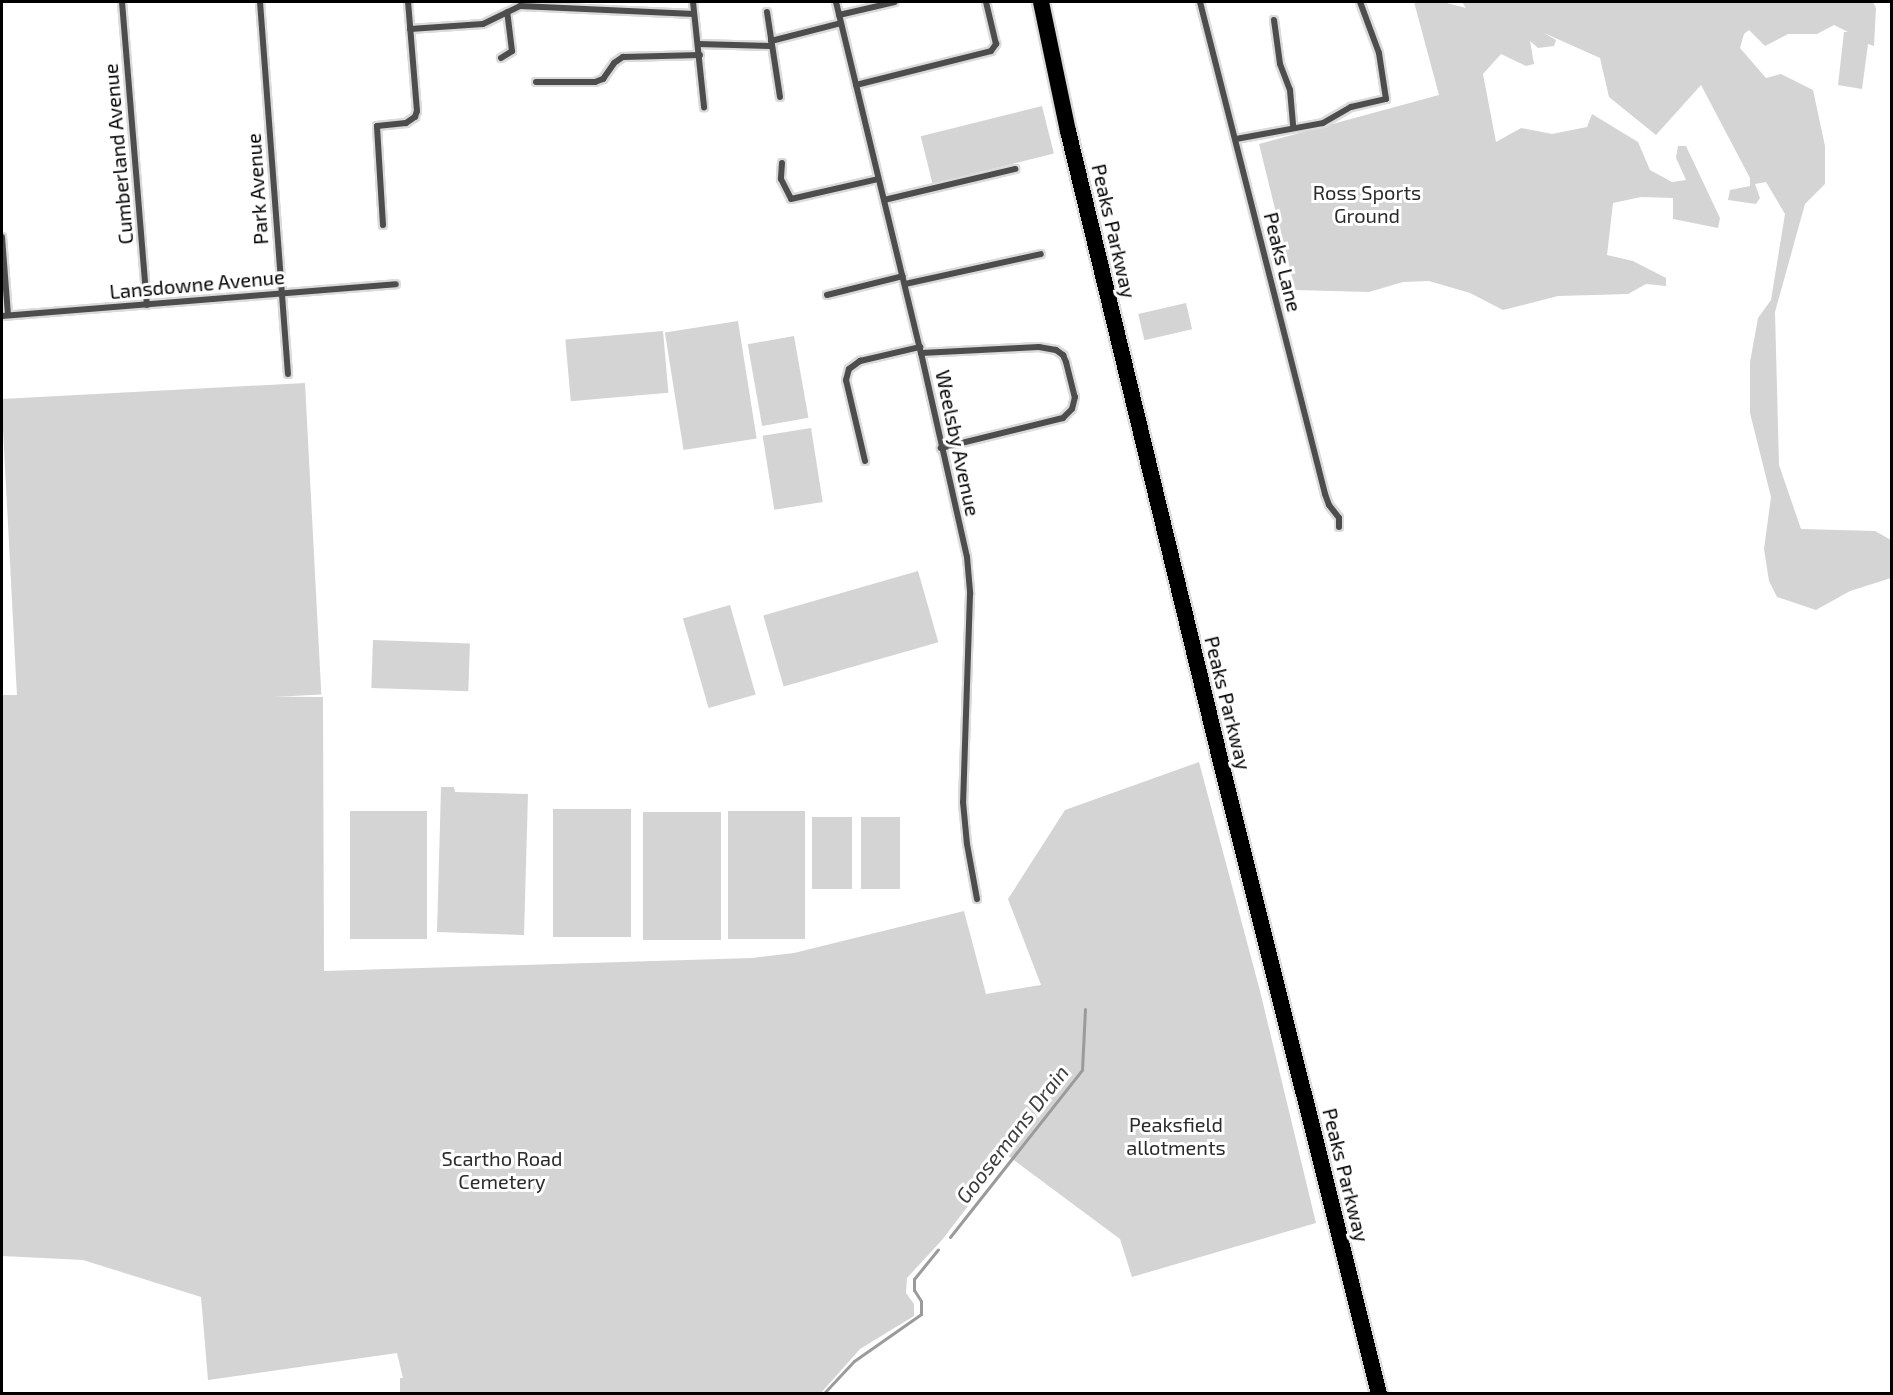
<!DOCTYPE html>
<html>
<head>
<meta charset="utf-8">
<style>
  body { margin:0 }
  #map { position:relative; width:1893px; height:1395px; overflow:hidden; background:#fff; font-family:"Exo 2",sans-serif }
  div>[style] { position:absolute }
  .green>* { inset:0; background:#d4d4d4; transform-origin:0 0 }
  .stream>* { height:3px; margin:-1.5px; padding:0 1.5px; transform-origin:1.5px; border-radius:1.5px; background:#9b9b9b }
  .roads { filter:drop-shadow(2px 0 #dbdbdb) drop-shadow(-2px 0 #dbdbdb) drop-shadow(0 2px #dbdbdb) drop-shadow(0 -2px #dbdbdb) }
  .street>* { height:6px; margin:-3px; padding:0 3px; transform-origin:3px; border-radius:3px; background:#4d4d4d }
  .highway>* { height:16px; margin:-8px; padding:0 8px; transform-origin:8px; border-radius:8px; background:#000 }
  span { translate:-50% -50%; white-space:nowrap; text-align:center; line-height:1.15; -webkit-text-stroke:6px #fff; paint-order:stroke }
  .street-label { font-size:20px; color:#000 }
  .park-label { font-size:20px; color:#2b2b2b }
  .water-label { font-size:21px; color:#3c3c3c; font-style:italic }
  .frame { position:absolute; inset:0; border:3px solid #000; pointer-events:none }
</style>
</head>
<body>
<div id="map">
  <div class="green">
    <i style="clip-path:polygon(1414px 2px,1443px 2px,1466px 8px,1462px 2px,1873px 2px,1876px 8px,1874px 46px,1868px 44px,1862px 89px,1838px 85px,1844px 32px,1848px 32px,1834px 25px,1817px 34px,1788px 34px,1765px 46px,1749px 30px,1744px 34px,1740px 48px,1766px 78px,1781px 74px,1813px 90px,1825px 146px,1825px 184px,1805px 204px,1775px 312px,1779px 465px,1801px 529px,1875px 531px,1891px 540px,1891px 578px,1850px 591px,1816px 610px,1777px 597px,1769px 581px,1764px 549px,1771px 497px,1750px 413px,1750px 362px,1758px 318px,1771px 300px,1785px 214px,1766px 182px,1755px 184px,1760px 198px,1756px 204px,1728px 200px,1730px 190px,1750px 186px,1750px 178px,1701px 85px,1656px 135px,1609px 97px,1600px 58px,1544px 33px,1556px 40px,1554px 46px,1538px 48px,1530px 41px,1534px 64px,1526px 66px,1501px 54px,1483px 74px,1496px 142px,1521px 128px,1552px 134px,1587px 127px,1592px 114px,1638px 142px,1650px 170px,1672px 182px,1686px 180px,1676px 158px,1678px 146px,1686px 146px,1720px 218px,1718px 228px,1673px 219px,1673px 198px,1641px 197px,1613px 203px,1607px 255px,1633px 261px,1666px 278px,1666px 286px,1646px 284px,1628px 294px,1558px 296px,1503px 310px,1470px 293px,1429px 281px,1403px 282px,1369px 292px,1295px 290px,1259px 144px,1439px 95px)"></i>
    <i style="left:1042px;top:106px;width:49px;height:125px;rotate:76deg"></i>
    <i style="left:1186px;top:303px;width:27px;height:49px;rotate:77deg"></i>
    <i style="left:738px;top:321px;width:119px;height:74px;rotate:81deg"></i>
    <i style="left:663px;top:331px;width:62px;height:98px;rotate:85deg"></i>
    <i style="left:794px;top:336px;width:83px;height:47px;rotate:80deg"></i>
    <i style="left:305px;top:383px;width:312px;height:304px;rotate:87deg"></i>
    <i style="left:811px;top:428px;width:75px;height:49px;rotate:81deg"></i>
    <i style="left:918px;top:571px;width:74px;height:161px;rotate:74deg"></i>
    <i style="left:730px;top:605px;width:93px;height:49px;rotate:74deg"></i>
    <i style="left:373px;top:640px;width:97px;height:48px;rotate:2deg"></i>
    <i style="clip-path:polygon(2px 695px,323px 697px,324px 971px,752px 958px,794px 953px,964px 911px,986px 994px,1041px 985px,1008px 899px,1065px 810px,1199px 762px,1260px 991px,1316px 1223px,1132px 1277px,1120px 1239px,1007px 1155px,942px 1240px,907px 1278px,906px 1293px,914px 1304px,914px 1316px,860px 1349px,821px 1393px,400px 1393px,400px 1378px,403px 1378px,397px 1353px,208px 1380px,201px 1297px,83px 1260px,2px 1256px)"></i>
    <i style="clip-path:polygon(441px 787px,454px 787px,455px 792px,528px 794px,524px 935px,437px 932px)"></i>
    <i style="left:553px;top:809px;width:78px;height:128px"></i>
    <i style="left:350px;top:811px;width:77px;height:128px"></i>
    <i style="left:728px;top:811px;width:77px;height:128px"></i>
    <i style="left:643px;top:812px;width:78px;height:128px"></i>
    <i style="left:852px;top:817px;width:72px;height:40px;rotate:90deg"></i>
    <i style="left:861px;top:817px;width:39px;height:72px"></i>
  </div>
  <div class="stream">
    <i style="left:950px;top:1237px;width:213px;rotate:-51.7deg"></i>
    <i style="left:1082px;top:1070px;width:61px;rotate:-87.2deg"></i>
    <i style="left:825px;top:1392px;width:42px;rotate:-46.9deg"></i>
    <i style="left:854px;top:1361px;width:82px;rotate:-35deg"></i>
    <i style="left:921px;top:1314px;width:13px;rotate:-90deg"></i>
    <i style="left:921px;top:1301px;width:13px;rotate:-122deg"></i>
    <i style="left:914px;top:1290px;width:11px;rotate:-90deg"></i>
    <i style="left:914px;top:1279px;width:38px;rotate:-51deg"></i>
  </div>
  <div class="roads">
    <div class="street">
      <i style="left:122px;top:2px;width:304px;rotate:85.3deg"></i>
      <i style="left:260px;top:2px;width:373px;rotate:85.7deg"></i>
      <i style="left:693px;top:2px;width:106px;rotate:84deg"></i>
      <i style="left:836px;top:2px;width:361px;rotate:76.4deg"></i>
      <i style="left:921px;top:353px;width:209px;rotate:77.3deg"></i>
      <i style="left:967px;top:557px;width:37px;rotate:85deg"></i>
      <i style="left:970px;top:594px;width:208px;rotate:91.9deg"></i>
      <i style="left:963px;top:802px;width:42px;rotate:84.6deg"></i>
      <i style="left:967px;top:844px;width:56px;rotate:79.7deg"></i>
      <i style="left:1200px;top:2px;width:508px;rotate:75.74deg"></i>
      <i style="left:1325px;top:494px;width:12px;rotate:70deg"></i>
      <i style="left:1329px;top:505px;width:16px;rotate:52deg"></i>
      <i style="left:1339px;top:518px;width:9px;rotate:90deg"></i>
      <i style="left:767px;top:12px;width:86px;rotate:81.3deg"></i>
      <i style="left:839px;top:15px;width:57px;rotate:-13.1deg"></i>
      <i style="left:1274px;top:20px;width:44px;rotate:82.2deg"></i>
      <i style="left:1280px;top:64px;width:28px;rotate:69deg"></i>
      <i style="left:1290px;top:90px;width:37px;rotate:85deg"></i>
      <i style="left:410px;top:29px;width:73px;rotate:-3.9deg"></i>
      <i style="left:483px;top:24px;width:41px;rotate:-25.9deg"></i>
      <i style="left:520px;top:6px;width:174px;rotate:2.6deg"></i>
      <i style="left:771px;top:41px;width:72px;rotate:-14.4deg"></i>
      <i style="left:698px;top:44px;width:72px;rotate:1.6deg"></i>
      <i style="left:501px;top:58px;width:13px;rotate:-32deg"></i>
      <i style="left:512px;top:51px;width:39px;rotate:-97deg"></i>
      <i style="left:536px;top:82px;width:59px"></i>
      <i style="left:595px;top:82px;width:9px;rotate:-21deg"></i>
      <i style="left:603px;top:79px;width:19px;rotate:-55deg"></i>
      <i style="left:614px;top:63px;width:11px;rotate:-34deg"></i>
      <i style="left:623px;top:57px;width:77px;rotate:-1.5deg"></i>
      <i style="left:856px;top:85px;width:139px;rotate:-14.1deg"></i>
      <i style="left:991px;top:51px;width:9px;rotate:-54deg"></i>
      <i style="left:996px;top:44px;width:43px;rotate:-103.4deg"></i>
      <i style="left:1236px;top:139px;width:88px;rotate:-10.4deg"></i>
      <i style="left:1323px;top:123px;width:32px;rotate:-30deg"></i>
      <i style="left:1351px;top:107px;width:36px;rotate:-13deg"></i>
      <i style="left:1386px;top:99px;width:47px;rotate:-98.7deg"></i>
      <i style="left:1379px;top:53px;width:54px;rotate:-110.4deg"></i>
      <i style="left:782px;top:163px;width:16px;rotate:94deg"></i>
      <i style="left:781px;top:179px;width:22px;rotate:63deg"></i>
      <i style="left:791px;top:199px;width:89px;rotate:-12.9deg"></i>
      <i style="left:884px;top:200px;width:135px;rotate:-13.3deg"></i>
      <i style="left:383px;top:225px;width:99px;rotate:-93.5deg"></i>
      <i style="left:377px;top:126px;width:29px;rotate:-6deg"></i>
      <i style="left:406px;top:123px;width:11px;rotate:-34deg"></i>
      <i style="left:415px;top:117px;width:6px;rotate:-72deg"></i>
      <i style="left:417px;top:111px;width:109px;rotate:-94.7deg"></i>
      <i style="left:2px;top:237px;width:78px;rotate:85.6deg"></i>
      <i style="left:905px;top:284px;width:139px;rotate:-12.4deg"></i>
      <i style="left:827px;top:295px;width:78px;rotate:-14deg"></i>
      <i style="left:2px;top:316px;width:395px;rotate:-4.6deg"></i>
      <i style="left:921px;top:353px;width:118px;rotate:-2.9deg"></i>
      <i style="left:1039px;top:347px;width:17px;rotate:10deg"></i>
      <i style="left:1056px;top:350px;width:9px;rotate:36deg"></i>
      <i style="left:1063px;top:355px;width:8px;rotate:67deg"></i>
      <i style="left:1066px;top:362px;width:36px;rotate:76deg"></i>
      <i style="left:1075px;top:397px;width:12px;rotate:104deg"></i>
      <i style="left:1072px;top:409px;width:13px;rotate:135deg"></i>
      <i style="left:1063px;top:418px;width:126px;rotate:166.2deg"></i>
      <i style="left:865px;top:461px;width:83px;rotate:-103.2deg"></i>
      <i style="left:846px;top:380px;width:11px;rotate:-75deg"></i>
      <i style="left:849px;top:369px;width:14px;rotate:-36deg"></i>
      <i style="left:860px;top:361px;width:62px;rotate:-13.1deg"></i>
    </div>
    <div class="highway">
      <i style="left:1041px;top:2px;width:132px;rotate:78.2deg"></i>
      <i style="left:1068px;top:131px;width:659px;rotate:76.39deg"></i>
      <i style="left:1223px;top:771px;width:642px;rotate:75.94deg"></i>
    </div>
  </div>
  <div class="street-label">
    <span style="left:118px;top:154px;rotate:-95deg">Cumberland Avenue</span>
    <span style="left:257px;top:189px;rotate:-94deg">Park Avenue</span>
    <span style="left:1114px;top:231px;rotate:77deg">Peaks Parkway</span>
    <span style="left:1283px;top:262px;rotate:76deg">Peaks Lane</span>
    <span style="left:197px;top:284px;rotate:-5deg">Lansdowne Avenue</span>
    <span style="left:958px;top:443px;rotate:78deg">Weelsby Avenue</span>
    <span style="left:1228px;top:703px;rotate:76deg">Peaks Parkway</span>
    <span style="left:1346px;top:1175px;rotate:76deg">Peaks Parkway</span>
  </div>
  <div class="park-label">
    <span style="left:1367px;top:204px">Ross Sports<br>Ground</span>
    <span style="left:1176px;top:1136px">Peaksfield<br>allotments</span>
    <span style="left:502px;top:1170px">Scartho Road<br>Cemetery</span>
  </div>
  <div class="water-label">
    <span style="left:1012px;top:1134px;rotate:-52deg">Goosemans Drain</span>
  </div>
  <div class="frame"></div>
</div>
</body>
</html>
